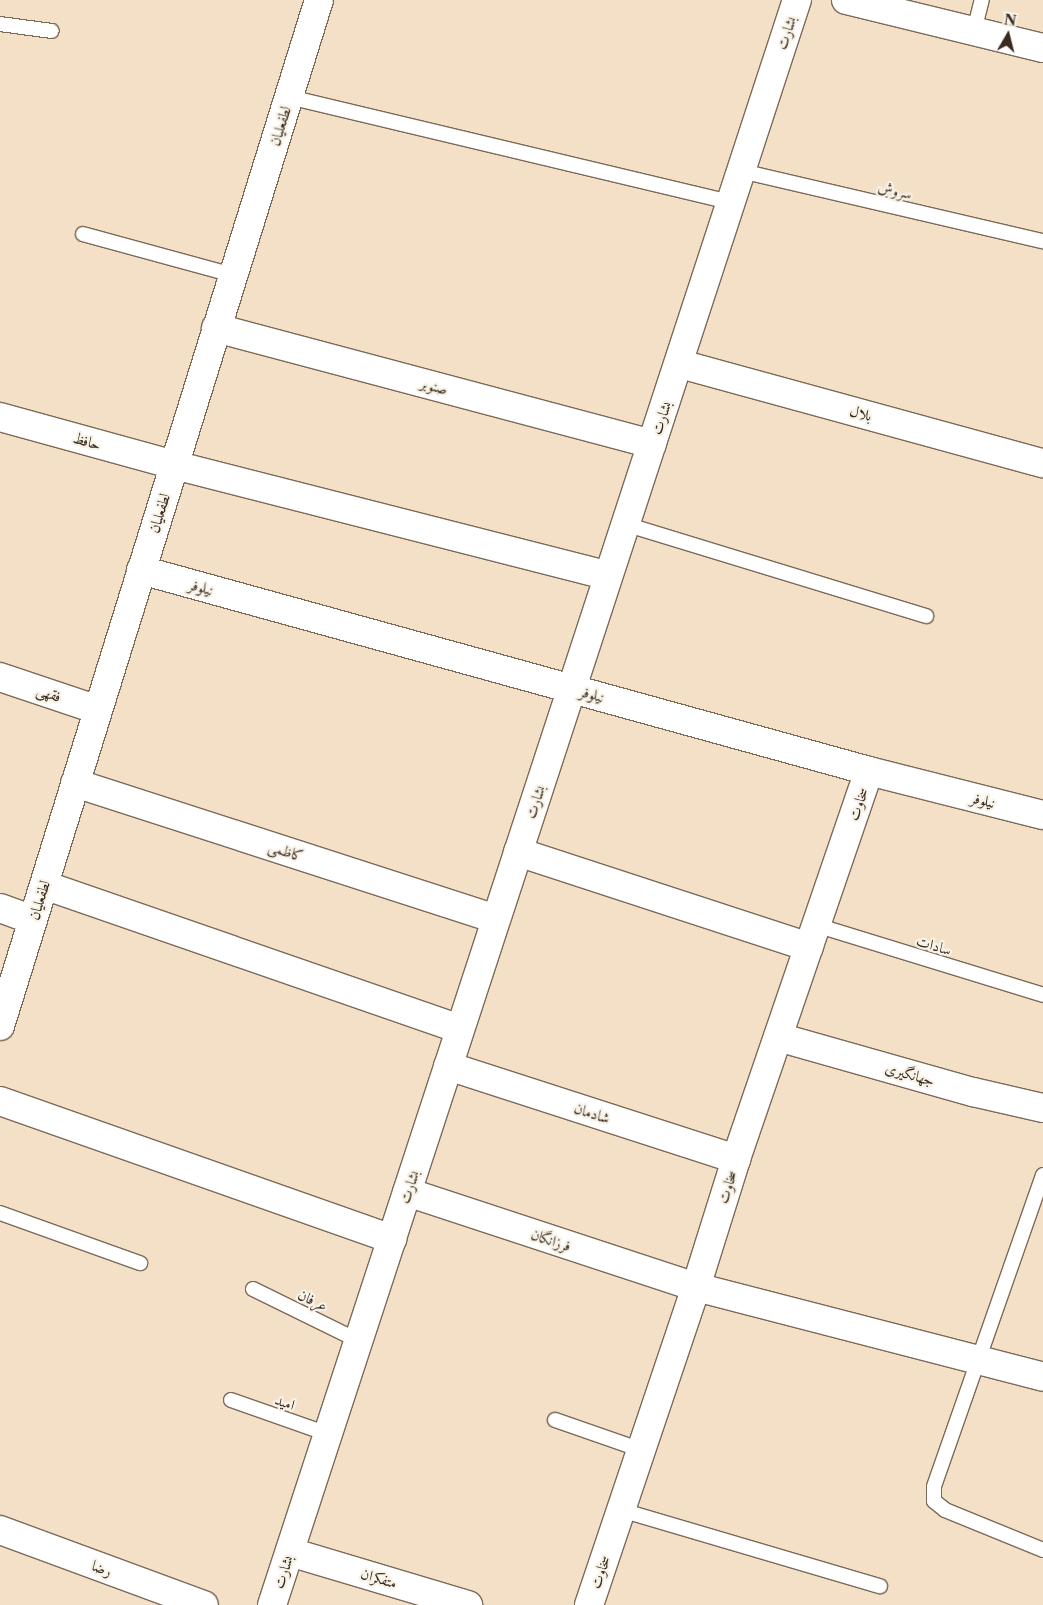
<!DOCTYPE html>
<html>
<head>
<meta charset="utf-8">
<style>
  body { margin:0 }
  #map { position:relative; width:1043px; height:1605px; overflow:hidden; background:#f4e0c6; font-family:"Libre Caslon Text",Amiri,serif }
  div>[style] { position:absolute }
  .roads { filter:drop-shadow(1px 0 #7c6a59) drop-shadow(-1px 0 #7c6a59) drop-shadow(0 1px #7c6a59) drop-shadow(0 -1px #7c6a59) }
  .service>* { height:14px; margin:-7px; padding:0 7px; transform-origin:7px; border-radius:7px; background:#fff }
  .minor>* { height:28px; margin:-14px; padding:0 14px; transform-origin:14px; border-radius:14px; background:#fff }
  span { translate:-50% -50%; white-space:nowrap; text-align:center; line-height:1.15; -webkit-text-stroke:4.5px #f7f3e8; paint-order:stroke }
  .street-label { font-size:15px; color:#3b2a1e }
  .north { position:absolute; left:983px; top:10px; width:50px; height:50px; -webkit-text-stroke:4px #f7f3e8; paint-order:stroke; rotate:8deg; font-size:14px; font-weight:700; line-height:20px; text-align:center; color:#3b2a1e }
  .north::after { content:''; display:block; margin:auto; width:18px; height:22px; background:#3b2a1e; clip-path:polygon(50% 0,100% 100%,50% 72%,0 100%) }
</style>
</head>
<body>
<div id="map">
  <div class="roads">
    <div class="service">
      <i style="left:0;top:24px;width:52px;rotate:7.7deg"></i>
      <i style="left:974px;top:31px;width:32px;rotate:-76deg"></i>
      <i style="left:289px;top:97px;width:453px;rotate:13.4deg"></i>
      <i style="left:741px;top:171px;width:310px;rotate:13.1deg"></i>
      <i style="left:83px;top:234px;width:156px;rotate:15.3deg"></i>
      <i style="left:625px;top:524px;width:315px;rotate:17deg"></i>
      <i style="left:816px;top:925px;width:238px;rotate:17.1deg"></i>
      <i style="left:1043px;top:1175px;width:330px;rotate:109.3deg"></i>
      <i style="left:934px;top:1487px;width:14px;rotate:90deg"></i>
      <i style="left:934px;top:1501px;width:14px;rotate:39deg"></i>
      <i style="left:945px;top:1510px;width:106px;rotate:22.2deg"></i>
      <i style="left:0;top:1213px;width:149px;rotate:19.7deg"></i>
      <i style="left:253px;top:1289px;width:118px;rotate:26.1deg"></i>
      <i style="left:231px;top:1400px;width:103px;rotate:19.3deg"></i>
      <i style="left:555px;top:1420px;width:91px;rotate:19.2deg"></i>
      <i style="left:621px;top:1510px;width:270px;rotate:16.4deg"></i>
    </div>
    <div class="minor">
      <i style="left:846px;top:0;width:203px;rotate:13.7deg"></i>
      <i style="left:216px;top:328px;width:451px;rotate:14.9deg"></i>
      <i style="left:680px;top:364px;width:376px;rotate:15.3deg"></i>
      <i style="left:0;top:417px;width:180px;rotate:15.4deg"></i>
      <i style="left:174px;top:465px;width:448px;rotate:14.3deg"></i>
      <i style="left:141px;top:570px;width:755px;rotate:15.43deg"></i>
      <i style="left:869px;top:771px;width:179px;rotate:14.2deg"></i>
      <i style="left:0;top:677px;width:103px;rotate:18.6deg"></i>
      <i style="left:75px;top:783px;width:442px;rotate:17.9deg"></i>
      <i style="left:518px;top:852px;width:306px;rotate:18.1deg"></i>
      <i style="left:44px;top:885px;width:440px;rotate:19.1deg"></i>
      <i style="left:0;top:908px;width:35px;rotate:20deg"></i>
      <i style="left:0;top:1026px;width:1074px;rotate:-72.73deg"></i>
      <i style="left:778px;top:1037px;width:203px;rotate:15.8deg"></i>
      <i style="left:973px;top:1092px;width:72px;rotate:12.9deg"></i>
      <i style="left:448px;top:1066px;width:303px;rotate:17.9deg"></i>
      <i style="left:0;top:1101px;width:416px;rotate:19.4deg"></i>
      <i style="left:407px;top:1192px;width:304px;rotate:18.2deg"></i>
      <i style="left:696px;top:1287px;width:358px;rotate:14.5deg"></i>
      <i style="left:0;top:1530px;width:217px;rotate:20.2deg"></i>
      <i style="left:290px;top:1552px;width:186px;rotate:16.6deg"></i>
      <i style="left:272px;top:1605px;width:1689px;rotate:-71.89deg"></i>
      <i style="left:589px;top:1605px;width:336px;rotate:-71.4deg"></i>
      <i style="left:696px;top:1287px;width:134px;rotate:-72.6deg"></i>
      <i style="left:736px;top:1159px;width:410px;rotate:-71.1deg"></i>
    </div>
  </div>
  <div class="street-label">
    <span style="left:786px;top:33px;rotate:-72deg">بشارت</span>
    <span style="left:280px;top:126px;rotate:-73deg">لطفعلیان</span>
    <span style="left:895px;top:190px;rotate:13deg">سروش</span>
    <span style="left:434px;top:386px;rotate:15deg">صنوبر</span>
    <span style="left:861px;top:413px;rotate:15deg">بلال</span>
    <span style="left:661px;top:418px;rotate:-71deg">بشارت</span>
    <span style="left:87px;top:441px;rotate:16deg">حافظ</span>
    <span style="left:159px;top:513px;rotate:-73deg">لطفعلیان</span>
    <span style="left:201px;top:587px;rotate:15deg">نیلوفر</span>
    <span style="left:49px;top:693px;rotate:19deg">فقهی</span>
    <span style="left:592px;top:694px;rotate:15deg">نیلوفر</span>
    <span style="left:983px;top:800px;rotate:14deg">نیلوفر</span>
    <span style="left:535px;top:802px;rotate:-72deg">بشارت</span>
    <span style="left:858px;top:804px;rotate:-71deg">سخاوت</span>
    <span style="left:286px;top:851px;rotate:18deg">کاظمی</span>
    <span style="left:39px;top:900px;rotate:-73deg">لطفعلیان</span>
    <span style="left:934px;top:945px;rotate:17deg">سادات</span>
    <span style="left:910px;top:1074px;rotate:16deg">جهانگیری</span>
    <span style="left:592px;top:1113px;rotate:18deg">شادمان</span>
    <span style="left:409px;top:1187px;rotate:-72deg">بشارت</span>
    <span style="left:727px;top:1187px;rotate:-73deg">سخاوت</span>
    <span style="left:551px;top:1240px;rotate:18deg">فرزانگان</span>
    <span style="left:313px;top:1300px;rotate:26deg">عرفان</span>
    <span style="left:285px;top:1402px;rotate:20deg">امید</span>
    <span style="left:102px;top:1568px;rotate:20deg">رضا</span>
    <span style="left:283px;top:1572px;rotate:-72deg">بشارت</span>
    <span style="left:600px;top:1572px;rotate:-71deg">سخاوت</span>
    <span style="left:379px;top:1578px;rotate:17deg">متفکران</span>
  </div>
  <div class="north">N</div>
</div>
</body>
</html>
